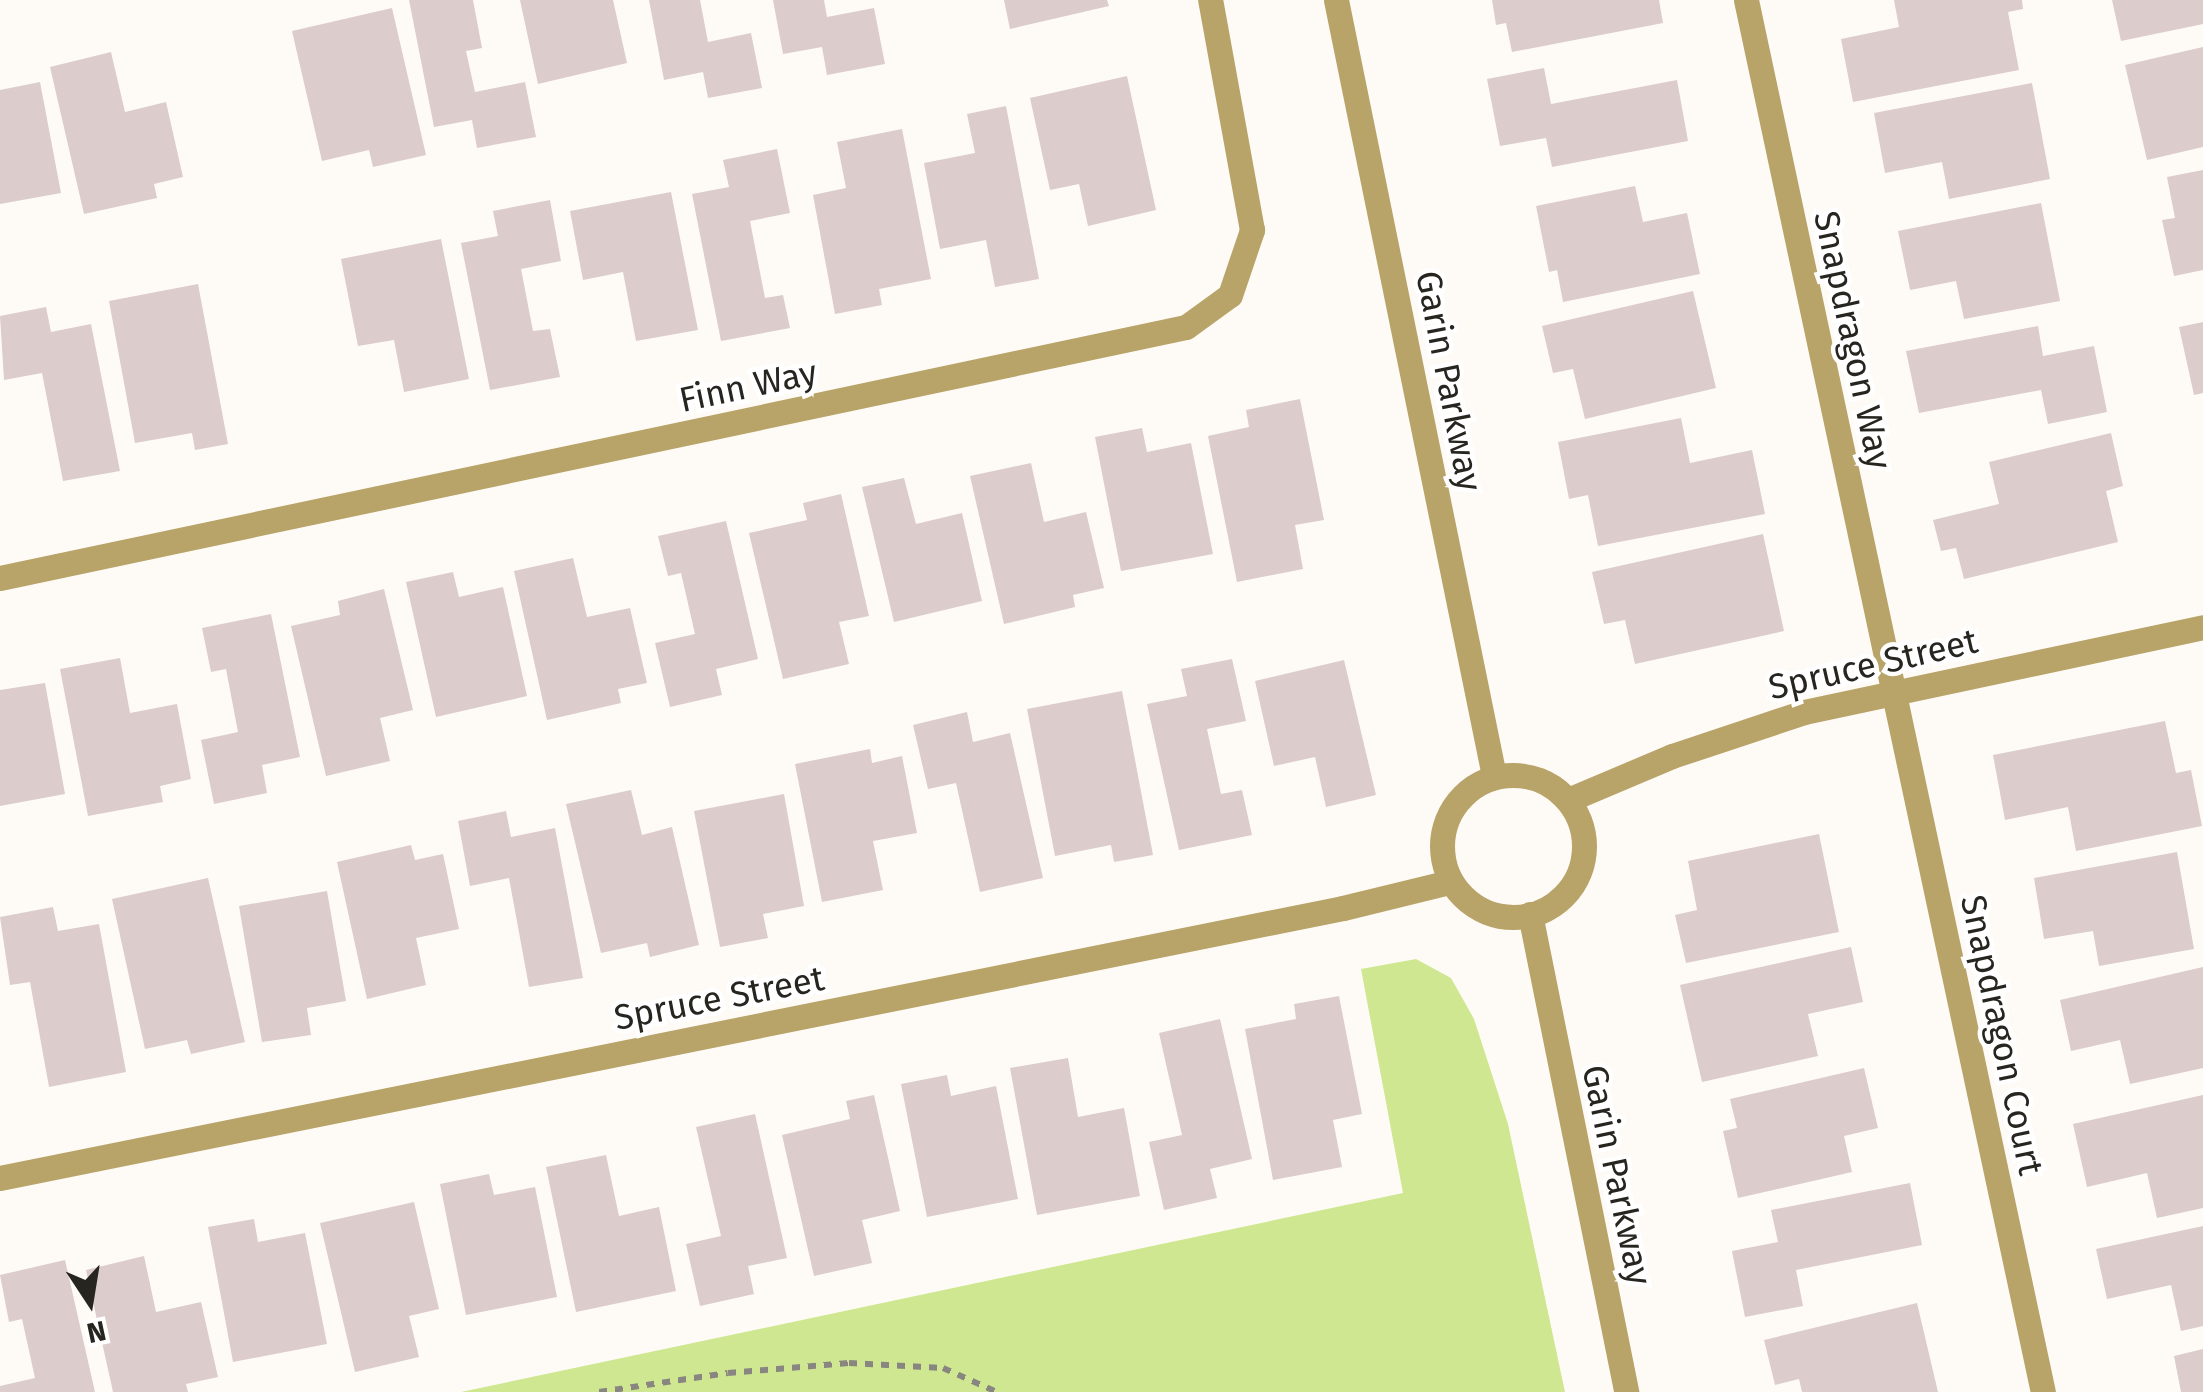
<!DOCTYPE html>
<html>
<head>
<meta charset="utf-8">
<style>
  body { margin:0 }
  #map { position:relative; width:2203px; height:1392px; overflow:hidden; background:#fefbf6; font-family:"Fira Sans",sans-serif }
  div>[style] { position:absolute }
  .green>* { inset:0; background:#cee790 }
  .building>* { inset:0; background:#dccccb }
  .path>* { height:6px; margin-top:-3px; transform-origin:0; background:repeating-linear-gradient(90deg,#898681 0 8px,transparent 0 16px) }
  .minor>* { height:25px; margin:-12.5px; padding:0 12.5px; transform-origin:12.5px; border-radius:12.5px; background:#b8a368 }
  .minor>.ring { margin:-12.5px; padding:0; box-sizing:content-box; background:none; border:25px solid #b8a368; border-radius:50% }
  span { translate:-50% -50%; white-space:nowrap; text-align:center; line-height:1.15; -webkit-text-stroke:9px #fff; paint-order:stroke }
  .street-label { font-size:35px; color:#272520 }
  .north { position:absolute; left:40px; top:1252px; width:100px; height:100px; -webkit-text-stroke:8px #fff; paint-order:stroke; rotate:168deg; font-size:28px; font-weight:700; line-height:40px; text-align:center; color:#272520 }
  .north::after { content:''; display:block; margin:auto; width:35px; height:45px; background:#272520; clip-path:polygon(50% 0,100% 100%,50% 72%,0 100%) }
</style>
</head>
<body>
<div id="map">
  <div class="green">
    <i style="clip-path:polygon(1416px 959px,1451px 978px,1474px 1019px,1508px 1124px,1565px 1392px,461px 1392px,1403px 1193px,1361px 969px)"></i>
  </div>
  <div class="building">
    <i style="clip-path:polygon(409px 0,473px 0,482px 48px,466px 51px,475px 92px,525px 82px,536px 137px,477px 148px,472px 120px,434px 127px)"></i>
    <i style="clip-path:polygon(520px 0,613px 0,627px 63px,538px 84px)"></i>
    <i style="clip-path:polygon(649px 0,700px 0,708px 42px,751px 33px,762px 88px,708px 98px,703px 72px,664px 80px)"></i>
    <i style="clip-path:polygon(773px 0,824px 0,827px 17px,874px 8px,885px 64px,827px 75px,822px 47px,783px 54px)"></i>
    <i style="clip-path:polygon(1004px 0,1107px 0,1109px 6px,1010px 29px)"></i>
    <i style="clip-path:polygon(1492px 0,1659px 0,1663px 23px,1512px 52px,1506px 23px,1496px 25px)"></i>
    <i style="clip-path:polygon(1894px 0,2022px 0,2023px 9px,2008px 12px,2019px 70px,1853px 102px,1841px 39px,1899px 27px)"></i>
    <i style="clip-path:polygon(2112px 0,2203px 0,2203px 24px,2121px 41px)"></i>
    <i style="clip-path:polygon(392px 8px,426px 155px,373px 167px,369px 150px,322px 161px,292px 31px)"></i>
    <i style="clip-path:polygon(2203px 47px,2203px 147px,2147px 160px,2125px 65px)"></i>
    <i style="clip-path:polygon(111px 52px,125px 112px,166px 102px,183px 177px,154px 184px,157px 198px,84px 214px,50px 67px)"></i>
    <i style="clip-path:polygon(1544px 68px,1551px 104px,1677px 80px,1688px 141px,1552px 167px,1546px 138px,1500px 146px,1487px 79px)"></i>
    <i style="clip-path:polygon(1127px 76px,1156px 210px,1088px 226px,1079px 184px,1050px 190px,1030px 98px)"></i>
    <i style="clip-path:polygon(40px 82px,61px 193px,0 204px,0 90px)"></i>
    <i style="clip-path:polygon(2032px 83px,2050px 179px,1949px 199px,1942px 162px,1885px 173px,1874px 113px)"></i>
    <i style="clip-path:polygon(1006px 106px,1039px 279px,995px 287px,986px 240px,940px 249px,924px 163px,975px 153px,967px 114px)"></i>
    <i style="clip-path:polygon(902px 129px,931px 279px,879px 289px,882px 305px,835px 314px,813px 195px,846px 188px,837px 142px)"></i>
    <i style="clip-path:polygon(777px 149px,790px 213px,750px 221px,765px 298px,783px 295px,790px 328px,721px 341px,692px 194px,729px 187px,723px 160px)"></i>
    <i style="clip-path:polygon(2203px 170px,2203px 270px,2174px 276px,2162px 220px,2175px 218px,2167px 177px)"></i>
    <i style="clip-path:polygon(1635px 186px,1643px 222px,1687px 213px,1700px 274px,1563px 302px,1557px 270px,1549px 272px,1536px 206px)"></i>
    <i style="clip-path:polygon(671px 192px,698px 330px,636px 341px,623px 272px,583px 280px,570px 211px)"></i>
    <i style="clip-path:polygon(550px 200px,561px 261px,521px 269px,533px 331px,550px 329px,560px 377px,490px 390px,461px 243px,498px 236px,493px 211px)"></i>
    <i style="clip-path:polygon(2041px 203px,2060px 301px,1964px 319px,1956px 281px,1910px 290px,1898px 231px)"></i>
    <i style="clip-path:polygon(441px 239px,469px 379px,404px 392px,394px 340px,358px 346px,341px 259px)"></i>
    <i style="clip-path:polygon(198px 284px,228px 444px,195px 450px,192px 433px,135px 443px,109px 301px)"></i>
    <i style="clip-path:polygon(1693px 291px,1716px 388px,1585px 419px,1573px 369px,1553px 373px,1542px 326px)"></i>
    <i style="clip-path:polygon(46px 307px,51px 332px,91px 324px,120px 471px,63px 481px,42px 373px,4px 380px,0 316px)"></i>
    <i style="clip-path:polygon(2203px 322px,2203px 393px,2194px 395px,2179px 327px)"></i>
    <i style="clip-path:polygon(2038px 326px,2043px 356px,2094px 346px,2107px 412px,2048px 424px,2041px 390px,1919px 413px,1906px 351px)"></i>
    <i style="clip-path:polygon(1300px 399px,1324px 520px,1295px 525px,1303px 569px,1237px 582px,1208px 436px,1249px 427px,1246px 410px)"></i>
    <i style="clip-path:polygon(1681px 418px,1690px 463px,1752px 450px,1765px 514px,1598px 546px,1588px 495px,1569px 499px,1558px 442px)"></i>
    <i style="clip-path:polygon(1142px 428px,1147px 452px,1191px 443px,1213px 554px,1121px 571px,1095px 437px)"></i>
    <i style="clip-path:polygon(2111px 433px,2123px 486px,2106px 491px,2118px 542px,1964px 579px,1956px 548px,1941px 551px,1933px 520px,1999px 504px,1989px 462px)"></i>
    <i style="clip-path:polygon(1031px 463px,1044px 522px,1086px 512px,1104px 588px,1073px 595px,1075px 607px,1004px 624px,970px 476px)"></i>
    <i style="clip-path:polygon(904px 478px,916px 524px,962px 513px,982px 601px,894px 622px,862px 487px)"></i>
    <i style="clip-path:polygon(841px 494px,869px 616px,839px 622px,849px 664px,783px 679px,749px 533px,807px 520px,803px 503px)"></i>
    <i style="clip-path:polygon(726px 521px,758px 659px,716px 669px,722px 695px,670px 707px,655px 643px,695px 634px,681px 573px,668px 576px,658px 536px)"></i>
    <i style="clip-path:polygon(1763px 534px,1784px 631px,1635px 664px,1625px 620px,1604px 624px,1592px 572px)"></i>
    <i style="clip-path:polygon(573px 558px,587px 617px,630px 608px,647px 683px,618px 689px,621px 703px,547px 720px,514px 571px)"></i>
    <i style="clip-path:polygon(453px 572px,459px 597px,503px 587px,527px 696px,436px 717px,406px 582px)"></i>
    <i style="clip-path:polygon(384px 589px,413px 710px,380px 718px,390px 761px,326px 776px,291px 626px,340px 615px,338px 601px)"></i>
    <i style="clip-path:polygon(271px 614px,300px 757px,262px 765px,267px 793px,214px 804px,201px 740px,238px 732px,226px 669px,211px 672px,202px 628px)"></i>
    <i style="clip-path:polygon(120px 658px,130px 713px,177px 704px,191px 779px,160px 786px,163px 802px,88px 816px,60px 669px)"></i>
    <i style="clip-path:polygon(1232px 659px,1246px 721px,1207px 729px,1221px 794px,1242px 790px,1252px 835px,1179px 850px,1147px 704px,1187px 696px,1181px 669px)"></i>
    <i style="clip-path:polygon(1344px 660px,1376px 795px,1326px 807px,1315px 757px,1274px 766px,1255px 681px)"></i>
    <i style="clip-path:polygon(45px 683px,65px 794px,0 806px,0 690px)"></i>
    <i style="clip-path:polygon(1122px 691px,1153px 855px,1114px 862px,1111px 845px,1055px 856px,1027px 709px)"></i>
    <i style="clip-path:polygon(967px 712px,973px 742px,1010px 733px,1043px 878px,980px 892px,956px 783px,928px 789px,913px 725px)"></i>
    <i style="clip-path:polygon(2165px 721px,2176px 773px,2191px 770px,2202px 826px,2076px 851px,2068px 807px,2005px 820px,1993px 755px)"></i>
    <i style="clip-path:polygon(870px 749px,872px 763px,902px 756px,917px 833px,873px 841px,883px 890px,822px 902px,795px 764px)"></i>
    <i style="clip-path:polygon(631px 790px,642px 835px,672px 827px,699px 945px,650px 957px,647px 943px,601px 953px,566px 804px)"></i>
    <i style="clip-path:polygon(784px 794px,804px 906px,763px 914px,768px 938px,720px 947px,694px 811px)"></i>
    <i style="clip-path:polygon(506px 811px,511px 837px,555px 828px,583px 978px,529px 987px,509px 878px,470px 886px,458px 821px)"></i>
    <i style="clip-path:polygon(1819px 834px,1839px 932px,1686px 963px,1675px 915px,1697px 910px,1688px 861px)"></i>
    <i style="clip-path:polygon(411px 845px,415px 860px,443px 854px,459px 929px,416px 938px,426px 985px,367px 999px,337px 862px)"></i>
    <i style="clip-path:polygon(2177px 852px,2194px 949px,2099px 966px,2093px 931px,2044px 939px,2034px 878px)"></i>
    <i style="clip-path:polygon(208px 878px,245px 1042px,191px 1054px,187px 1040px,145px 1049px,112px 899px)"></i>
    <i style="clip-path:polygon(327px 891px,346px 1001px,307px 1008px,311px 1035px,262px 1042px,239px 906px)"></i>
    <i style="clip-path:polygon(53px 907px,58px 931px,99px 924px,126px 1072px,49px 1087px,30px 982px,10px 985px,0 917px)"></i>
    <i style="clip-path:polygon(1851px 947px,1863px 1002px,1808px 1014px,1818px 1056px,1702px 1082px,1680px 985px)"></i>
    <i style="clip-path:polygon(2203px 967px,2203px 1068px,2130px 1084px,2120px 1040px,2071px 1051px,2060px 1000px)"></i>
    <i style="clip-path:polygon(1339px 996px,1362px 1114px,1333px 1120px,1342px 1167px,1273px 1180px,1245px 1029px,1296px 1019px,1294px 1004px)"></i>
    <i style="clip-path:polygon(1220px 1019px,1252px 1159px,1210px 1169px,1217px 1198px,1164px 1210px,1149px 1142px,1182px 1135px,1159px 1033px)"></i>
    <i style="clip-path:polygon(1068px 1058px,1078px 1117px,1124px 1108px,1140px 1196px,1037px 1215px,1010px 1068px)"></i>
    <i style="clip-path:polygon(1864px 1068px,1878px 1128px,1844px 1136px,1852px 1172px,1738px 1198px,1723px 1131px,1737px 1128px,1730px 1099px)"></i>
    <i style="clip-path:polygon(947px 1075px,951px 1096px,996px 1086px,1018px 1199px,927px 1217px,901px 1084px)"></i>
    <i style="clip-path:polygon(874px 1095px,900px 1211px,862px 1220px,872px 1263px,814px 1276px,782px 1135px,850px 1119px,846px 1101px)"></i>
    <i style="clip-path:polygon(2203px 1095px,2203px 1208px,2157px 1218px,2147px 1173px,2087px 1187px,2073px 1124px)"></i>
    <i style="clip-path:polygon(755px 1114px,787px 1258px,748px 1266px,754px 1294px,700px 1306px,686px 1244px,721px 1236px,696px 1127px)"></i>
    <i style="clip-path:polygon(606px 1155px,619px 1216px,659px 1207px,676px 1291px,576px 1312px,546px 1167px)"></i>
    <i style="clip-path:polygon(489px 1174px,494px 1195px,535px 1187px,557px 1297px,466px 1315px,440px 1184px)"></i>
    <i style="clip-path:polygon(1910px 1183px,1922px 1245px,1796px 1270px,1803px 1306px,1745px 1317px,1732px 1251px,1778px 1242px,1771px 1210px)"></i>
    <i style="clip-path:polygon(414px 1202px,439px 1309px,409px 1316px,419px 1357px,355px 1372px,320px 1223px)"></i>
    <i style="clip-path:polygon(254px 1219px,258px 1242px,305px 1233px,327px 1344px,233px 1362px,208px 1227px)"></i>
    <i style="clip-path:polygon(2203px 1226px,2203px 1326px,2181px 1331px,2171px 1285px,2107px 1299px,2096px 1249px)"></i>
    <i style="clip-path:polygon(144px 1256px,156px 1312px,201px 1302px,218px 1377px,186px 1384px,188px 1392px,113px 1392px,86px 1270px)"></i>
    <i style="clip-path:polygon(65px 1260px,95px 1392px,0 1392px,0 1386px,35px 1378px,22px 1319px,9px 1322px,0 1275px)"></i>
    <i style="clip-path:polygon(1917px 1303px,1938px 1392px,1802px 1392px,1799px 1379px,1775px 1385px,1764px 1340px)"></i>
    <i style="clip-path:polygon(2203px 1349px,2203px 1392px,2181px 1392px,2174px 1356px)"></i>
  </div>
  <div class="path">
    <i style="left:599px;top:1392px;width:130px;rotate:-8.4deg"></i>
    <i style="left:728px;top:1373px;width:121px;rotate:-4.7deg"></i>
    <i style="left:849px;top:1363px;width:94px;rotate:3deg"></i>
    <i style="left:943px;top:1368px;width:59px;rotate:24deg"></i>
  </div>
  <div class="minor">
    <i style="left:1336px;top:0;width:792px;rotate:78.49deg"></i>
    <i style="left:1746px;top:0;width:1423px;rotate:77.96deg"></i>
    <i style="left:0;top:578px;width:1212px;rotate:-11.95deg"></i>
    <i style="left:1186px;top:327px;width:54px;rotate:-36deg"></i>
    <i style="left:1230px;top:295px;width:69px;rotate:-71.3deg"></i>
    <i style="left:1252px;top:230px;width:234px;rotate:-100.3deg"></i>
    <i class="ring" style="left:1442px;top:775px;width:117px;height:117px"></i>
    <i style="left:1568px;top:800px;width:113px;rotate:-22.9deg"></i>
    <i style="left:1672px;top:756px;width:139px;rotate:-18.4deg"></i>
    <i style="left:1804px;top:712px;width:408px;rotate:-12deg"></i>
    <i style="left:1530px;top:914px;width:488px;rotate:78.6deg"></i>
    <i style="left:0;top:1178px;width:1370px;rotate:-11.37deg"></i>
    <i style="left:1343px;top:908px;width:110px;rotate:-13.7deg"></i>
  </div>
  <div class="street-label">
    <span style="left:1853px;top:340px;rotate:78deg">Snapdragon Way</span>
    <span style="left:1449px;top:381px;rotate:79deg">Garin Parkway</span>
    <span style="left:748px;top:386px;rotate:-12deg">Finn Way</span>
    <span style="left:1873px;top:664px;rotate:-13deg">Spruce Street</span>
    <span style="left:719px;top:998px;rotate:-11deg">Spruce Street</span>
    <span style="left:2002px;top:1035px;rotate:78deg">Snapdragon Court</span>
    <span style="left:1617px;top:1175px;rotate:78deg">Garin Parkway</span>
  </div>
  <div class="north">N</div>
</div>
</body>
</html>
